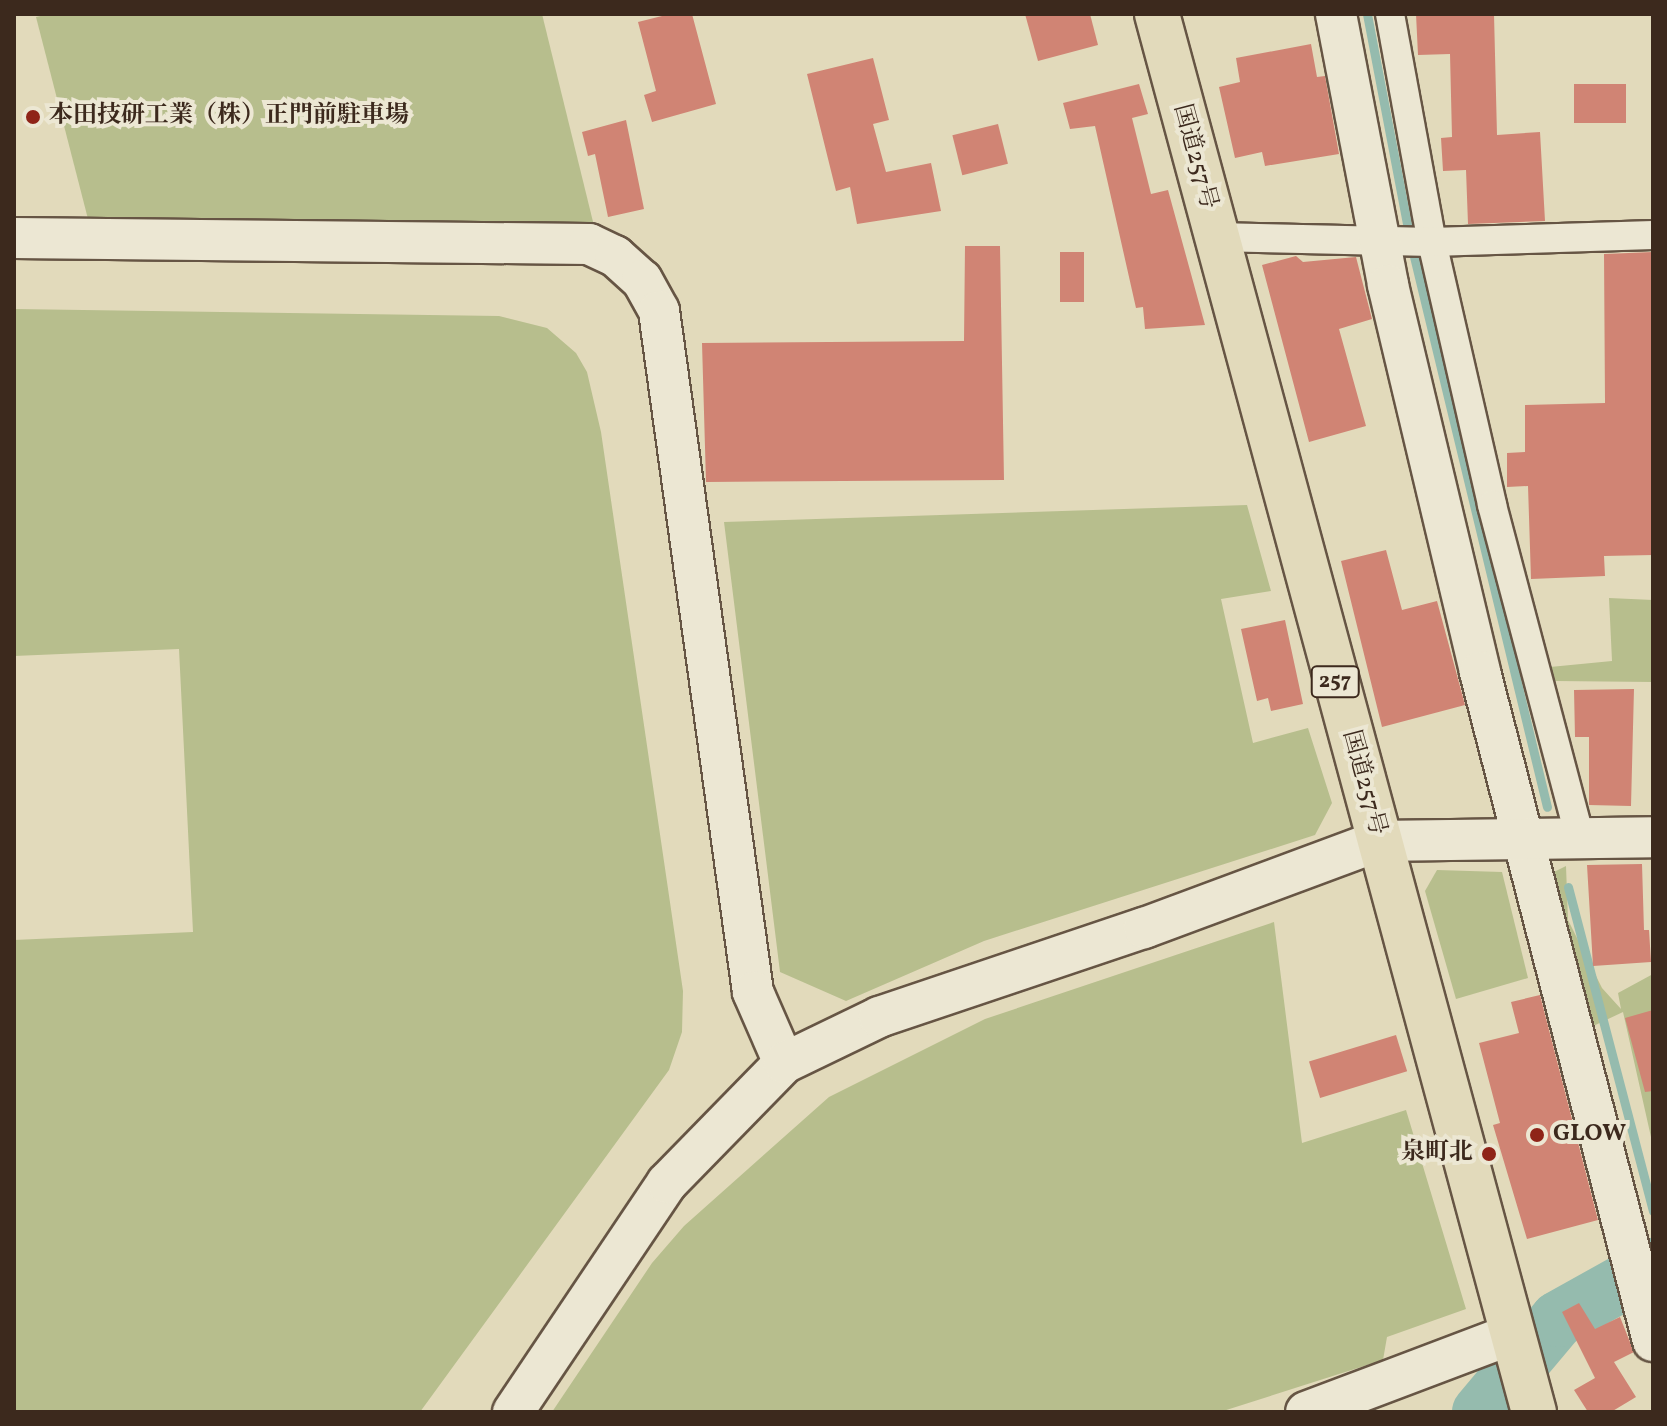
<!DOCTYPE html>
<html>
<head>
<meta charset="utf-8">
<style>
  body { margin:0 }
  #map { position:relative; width:1667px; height:1426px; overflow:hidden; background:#e2dabb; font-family:Vollkorn,"Noto Serif JP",serif }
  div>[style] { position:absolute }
  .green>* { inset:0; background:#b7be8d }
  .stream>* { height:9px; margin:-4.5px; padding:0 4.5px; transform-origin:4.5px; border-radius:4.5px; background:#95bbae }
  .river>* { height:56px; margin:-28px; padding:0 28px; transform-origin:28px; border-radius:28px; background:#95bbae }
  .building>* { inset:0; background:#d08474; transform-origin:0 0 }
  .roads { filter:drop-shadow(2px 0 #654) drop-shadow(-2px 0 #654) drop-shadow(0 2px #654) drop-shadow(0 -2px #654) }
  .street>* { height:28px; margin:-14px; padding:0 14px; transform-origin:14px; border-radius:14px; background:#ece7d3 }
  .secondary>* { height:40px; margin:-20px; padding:0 20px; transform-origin:20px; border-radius:20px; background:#ece7d3 }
  .highway>* { height:44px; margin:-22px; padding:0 22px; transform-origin:22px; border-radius:22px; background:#e2dabb }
  .dots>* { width:22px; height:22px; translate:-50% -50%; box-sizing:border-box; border:4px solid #ece7d3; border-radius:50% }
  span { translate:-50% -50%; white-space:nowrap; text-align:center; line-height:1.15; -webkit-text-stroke:8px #ece7d3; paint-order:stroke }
  .shield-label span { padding:2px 6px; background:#ece7d3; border:2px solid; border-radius:6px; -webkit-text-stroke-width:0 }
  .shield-label { font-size:22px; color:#3c291d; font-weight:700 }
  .poi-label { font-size:24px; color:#3c291d; font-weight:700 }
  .left { translate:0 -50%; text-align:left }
  .right { translate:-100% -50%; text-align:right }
  .street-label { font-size:24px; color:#3c291d }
  .frame { position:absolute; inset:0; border:16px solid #3c291d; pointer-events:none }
</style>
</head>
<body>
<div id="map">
  <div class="green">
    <i style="clip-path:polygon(49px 14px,542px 14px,596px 234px,88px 219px,36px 17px)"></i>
    <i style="clip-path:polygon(14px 309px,499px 316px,547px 328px,576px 353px,587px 372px,601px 432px,683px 991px,682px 1032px,669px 1070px,420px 1412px,14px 1412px,14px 940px,193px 932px,179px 649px,14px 656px)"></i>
    <i style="clip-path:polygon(1247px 505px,1271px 591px,1221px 599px,1253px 743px,1308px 728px,1332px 803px,1315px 835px,984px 941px,846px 1001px,780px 972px,724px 522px)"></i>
    <i style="clip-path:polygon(1609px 598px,1653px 600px,1653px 682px,1555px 681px,1550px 667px,1612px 661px)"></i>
    <i style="clip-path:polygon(1566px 866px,1568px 920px,1602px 988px,1621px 1009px,1618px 993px,1653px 974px,1653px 1146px,1623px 1012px,1572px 1036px,1534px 882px)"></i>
    <i style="clip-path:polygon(1437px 870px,1502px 872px,1528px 978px,1456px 999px,1425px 891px)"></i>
    <i style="clip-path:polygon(1274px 922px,1302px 1143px,1406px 1110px,1466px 1309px,1387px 1337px,1383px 1360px,1220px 1412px,552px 1412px,652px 1263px,684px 1226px,829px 1097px,985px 1019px)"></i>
  </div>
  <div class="stream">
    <i style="left:1367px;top:14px;width:234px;rotate:79.2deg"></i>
    <i style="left:1411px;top:244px;width:579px;rotate:76.42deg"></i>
    <i style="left:1568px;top:887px;width:335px;rotate:75.3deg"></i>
  </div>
  <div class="river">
    <i style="left:1480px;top:1412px;width:121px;rotate:-50deg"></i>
    <i style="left:1558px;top:1319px;width:109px;rotate:-29.2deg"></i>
  </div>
  <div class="building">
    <i style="clip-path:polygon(670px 14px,692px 14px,716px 104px,652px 122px,644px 95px,656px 91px,638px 22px)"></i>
    <i style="clip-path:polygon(1025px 14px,1090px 14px,1098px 45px,1038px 61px)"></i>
    <i style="clip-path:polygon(1416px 14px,1494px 14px,1497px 135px,1540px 132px,1545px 221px,1468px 224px,1466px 170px,1443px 171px,1441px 138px,1452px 137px,1450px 54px,1418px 55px)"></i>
    <i style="clip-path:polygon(1311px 44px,1317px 77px,1325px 76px,1339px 154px,1265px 166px,1262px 152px,1235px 158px,1219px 87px,1240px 82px,1236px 58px)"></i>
    <i style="clip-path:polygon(873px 58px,889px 120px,873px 124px,886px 172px,931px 163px,941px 211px,857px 224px,850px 187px,836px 191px,807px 74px)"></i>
    <i style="clip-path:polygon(1139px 84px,1148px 114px,1132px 118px,1151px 194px,1168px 190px,1205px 325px,1145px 329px,1143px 307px,1136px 308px,1095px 126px,1070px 129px,1063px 103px)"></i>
    <i style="left:1626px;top:84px;width:39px;height:52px;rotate:90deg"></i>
    <i style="clip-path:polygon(626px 120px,644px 209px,608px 217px,595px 154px,588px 156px,582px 132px)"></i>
    <i style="left:998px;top:124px;width:41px;height:47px;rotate:76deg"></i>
    <i style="clip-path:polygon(965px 246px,1000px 246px,1004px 480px,706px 482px,702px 343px,964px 341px)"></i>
    <i style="left:1060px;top:252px;width:24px;height:50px"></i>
    <i style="clip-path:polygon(1653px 252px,1653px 555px,1604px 556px,1605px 576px,1531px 579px,1528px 486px,1507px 487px,1507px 453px,1525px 452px,1525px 405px,1605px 403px,1604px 254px)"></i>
    <i style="clip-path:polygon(1296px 256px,1303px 262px,1356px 257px,1372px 319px,1339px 329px,1366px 426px,1309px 442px,1262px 265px)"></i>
    <i style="clip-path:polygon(1386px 550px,1402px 610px,1437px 601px,1465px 705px,1382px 727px,1341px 561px)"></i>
    <i style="clip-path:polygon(1285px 620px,1303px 704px,1271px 711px,1268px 698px,1257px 701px,1241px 629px)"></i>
    <i style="clip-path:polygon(1634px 689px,1631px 806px,1589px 805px,1589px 737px,1575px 737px,1574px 690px)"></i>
    <i style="clip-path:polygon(1642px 864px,1644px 930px,1649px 930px,1651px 962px,1593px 966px,1587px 865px)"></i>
    <i style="clip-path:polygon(1540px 995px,1598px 1220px,1527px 1239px,1493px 1125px,1500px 1123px,1479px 1043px,1519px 1033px,1511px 1002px)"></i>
    <i style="clip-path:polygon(1653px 1010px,1653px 1091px,1645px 1092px,1625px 1018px)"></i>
    <i style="left:1396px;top:1035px;width:38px;height:91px;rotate:73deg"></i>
    <i style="clip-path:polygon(1579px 1303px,1595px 1329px,1620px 1317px,1634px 1352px,1614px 1362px,1636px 1397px,1611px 1412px,1588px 1412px,1574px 1390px,1595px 1378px,1562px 1312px)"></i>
  </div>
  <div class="roads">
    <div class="street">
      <i style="left:1390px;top:14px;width:232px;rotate:79.6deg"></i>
      <i style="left:1432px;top:242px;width:270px;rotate:77.1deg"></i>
      <i style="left:1492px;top:505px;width:343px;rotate:75.2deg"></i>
      <i style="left:1215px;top:237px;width:217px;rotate:1.3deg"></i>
      <i style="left:1432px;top:242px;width:221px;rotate:-1.8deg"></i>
    </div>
    <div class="secondary">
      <i style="left:1336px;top:14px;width:276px;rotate:79.1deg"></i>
      <i style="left:1388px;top:285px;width:398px;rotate:76.6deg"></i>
      <i style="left:1480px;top:672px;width:691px;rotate:75.5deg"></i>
      <i style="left:14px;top:238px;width:575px;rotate:0.6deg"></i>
      <i style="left:589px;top:244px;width:29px;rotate:25deg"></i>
      <i style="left:615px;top:256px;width:36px;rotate:42deg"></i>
      <i style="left:642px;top:280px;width:35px;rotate:61deg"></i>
      <i style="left:659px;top:311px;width:687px;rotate:82.14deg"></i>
      <i style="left:753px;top:992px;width:77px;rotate:66.4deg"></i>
      <i style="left:513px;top:1412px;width:276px;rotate:-56.1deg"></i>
      <i style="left:667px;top:1183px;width:168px;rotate:-45.7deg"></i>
      <i style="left:784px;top:1063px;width:106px;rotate:-25.8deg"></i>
      <i style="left:879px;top:1017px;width:280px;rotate:-18.6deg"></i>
      <i style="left:1144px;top:928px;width:250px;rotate:-20.4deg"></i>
      <i style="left:1378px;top:841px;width:275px;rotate:-0.8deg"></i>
      <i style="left:1306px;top:1412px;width:220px;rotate:-20.7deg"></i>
    </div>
    <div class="highway">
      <i style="left:1157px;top:14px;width:1448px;rotate:74.91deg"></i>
    </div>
  </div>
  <div class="dots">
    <i style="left:33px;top:117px;background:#8f2418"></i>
    <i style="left:1537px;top:1135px;background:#8f2418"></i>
    <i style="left:1489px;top:1154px;background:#8f2418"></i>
  </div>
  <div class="shield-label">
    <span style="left:1335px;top:682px">257</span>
  </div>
  <div class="poi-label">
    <span class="left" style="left:49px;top:117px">本田技研工業（株）正門前駐車場</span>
    <span class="left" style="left:1553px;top:1135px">GLOW</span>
    <span class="right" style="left:1473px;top:1154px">泉町北</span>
  </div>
  <div class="street-label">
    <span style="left:1194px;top:157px;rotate:75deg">国道257号</span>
    <span style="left:1363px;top:783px;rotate:75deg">国道257号</span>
  </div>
  <div class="frame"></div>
</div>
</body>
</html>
